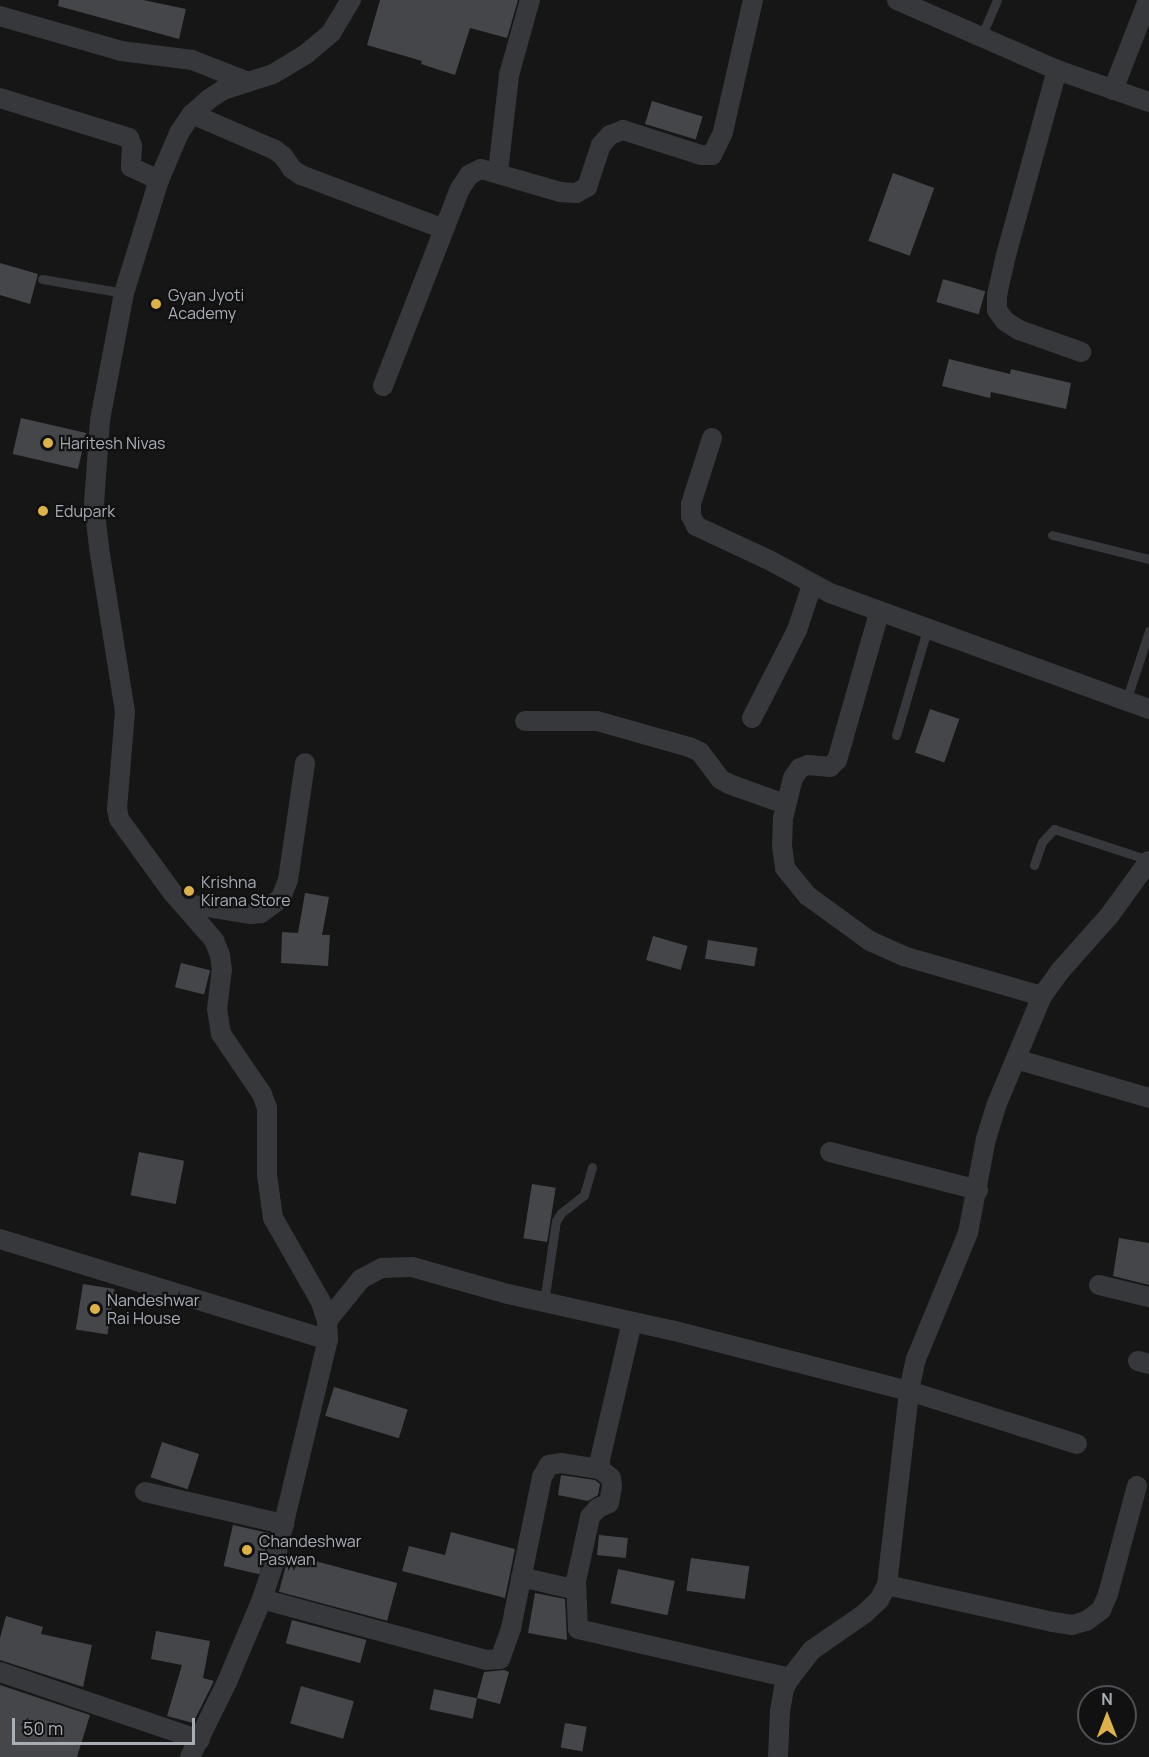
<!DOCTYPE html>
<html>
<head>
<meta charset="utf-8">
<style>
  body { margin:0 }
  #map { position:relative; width:1149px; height:1757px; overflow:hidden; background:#161617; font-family:Manrope,sans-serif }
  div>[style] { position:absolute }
  .building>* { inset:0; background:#45464a; transform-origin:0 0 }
  .service>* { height:9px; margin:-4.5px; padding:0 4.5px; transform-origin:4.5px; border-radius:4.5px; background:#37383c }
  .minor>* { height:20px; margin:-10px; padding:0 10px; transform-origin:10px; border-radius:10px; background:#37383c }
  .dots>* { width:16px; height:16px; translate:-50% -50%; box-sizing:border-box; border:3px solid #111112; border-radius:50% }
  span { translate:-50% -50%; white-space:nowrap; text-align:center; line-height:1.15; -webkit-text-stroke:4.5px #111112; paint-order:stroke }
  .poi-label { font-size:16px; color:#a9adb6 }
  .left { translate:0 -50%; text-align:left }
  .north { position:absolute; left:1077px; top:1685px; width:60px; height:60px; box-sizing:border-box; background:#111112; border:2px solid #4e4f54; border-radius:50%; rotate:0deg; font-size:16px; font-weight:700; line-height:24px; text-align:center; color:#a9adb6 }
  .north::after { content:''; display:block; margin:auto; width:21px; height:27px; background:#ddb249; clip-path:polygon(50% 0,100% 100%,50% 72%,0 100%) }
  .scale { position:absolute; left:12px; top:1718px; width:183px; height:27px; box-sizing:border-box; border:3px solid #a9adb6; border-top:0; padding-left:8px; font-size:18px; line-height:21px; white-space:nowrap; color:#a9adb6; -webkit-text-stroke:4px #111112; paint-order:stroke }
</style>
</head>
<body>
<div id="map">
  <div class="building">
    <i style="clip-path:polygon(59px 0,143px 0,186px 9px,179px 39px,58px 6px)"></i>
    <i style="clip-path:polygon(380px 0,518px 0,507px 38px,470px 28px,455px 75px,421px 64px,422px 61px,367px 45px)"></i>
    <i style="left:652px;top:101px;width:53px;height:24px;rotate:17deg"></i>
    <i style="left:893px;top:173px;width:44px;height:72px;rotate:20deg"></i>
    <i style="clip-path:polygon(0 263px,38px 274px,30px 304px,0 295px)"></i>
    <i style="left:943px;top:279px;width:44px;height:24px;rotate:16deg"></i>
    <i style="clip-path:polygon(949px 359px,1010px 374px,1011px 369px,1071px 383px,1066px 409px,991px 392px,990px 398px,942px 386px)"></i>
    <i style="left:21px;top:418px;width:67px;height:37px;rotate:13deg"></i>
    <i style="left:930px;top:709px;width:31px;height:46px;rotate:19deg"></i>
    <i style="clip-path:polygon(305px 893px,329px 897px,322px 935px,330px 935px,328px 966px,281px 963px,282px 932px,298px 933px)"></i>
    <i style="left:653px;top:936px;width:36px;height:25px;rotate:16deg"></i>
    <i style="left:708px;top:940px;width:50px;height:19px;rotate:9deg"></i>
    <i style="left:181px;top:963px;width:30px;height:25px;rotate:14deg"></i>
    <i style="left:139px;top:1152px;width:46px;height:44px;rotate:11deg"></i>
    <i style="left:532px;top:1184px;width:24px;height:55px;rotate:9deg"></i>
    <i style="clip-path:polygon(1119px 1238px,1149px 1243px,1149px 1285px,1113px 1276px)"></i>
    <i style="left:83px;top:1284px;width:32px;height:46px;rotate:9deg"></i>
    <i style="left:334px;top:1387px;width:77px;height:30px;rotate:17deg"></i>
    <i style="left:162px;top:1442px;width:39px;height:37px;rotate:18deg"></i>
    <i style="clip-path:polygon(561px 1475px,595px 1480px,600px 1484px,598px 1495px,588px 1501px,558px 1495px)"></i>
    <i style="left:233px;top:1525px;width:37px;height:42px;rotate:13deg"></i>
    <i style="clip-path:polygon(451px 1532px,515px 1549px,505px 1598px,402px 1571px,409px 1546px,445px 1555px)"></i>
    <i style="left:599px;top:1535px;width:29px;height:20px;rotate:6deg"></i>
    <i style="left:289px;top:1554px;width:112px;height:39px;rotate:15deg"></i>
    <i style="left:691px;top:1558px;width:59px;height:33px;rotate:8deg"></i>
    <i style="left:618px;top:1569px;width:58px;height:35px;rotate:12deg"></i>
    <i style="clip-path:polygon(535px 1593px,565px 1599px,567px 1640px,528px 1633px)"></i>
    <i style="clip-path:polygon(6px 1616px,43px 1627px,41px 1634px,92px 1645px,83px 1687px,0 1660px,0 1638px)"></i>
    <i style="left:292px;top:1620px;width:77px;height:24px;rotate:15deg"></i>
    <i style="clip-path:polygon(156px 1631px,210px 1641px,203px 1678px,214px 1681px,193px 1723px,167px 1716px,182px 1665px,151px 1659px)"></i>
    <i style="clip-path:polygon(504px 1670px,509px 1672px,500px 1704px,477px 1698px,484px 1672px)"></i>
    <i style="clip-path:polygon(0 1685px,90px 1715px,77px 1757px,0 1757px)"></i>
    <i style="left:301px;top:1686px;width:55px;height:39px;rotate:16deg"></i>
    <i style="left:434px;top:1689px;width:44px;height:21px;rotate:12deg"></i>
    <i style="left:565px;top:1723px;width:22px;height:25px;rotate:10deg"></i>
  </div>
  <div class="service">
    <i style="left:981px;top:37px;width:40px;rotate:-66.6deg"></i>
    <i style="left:42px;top:279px;width:83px;rotate:9.7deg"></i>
    <i style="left:1052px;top:535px;width:100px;rotate:13.9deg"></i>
    <i style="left:1126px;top:701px;width:74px;rotate:-71.8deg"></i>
    <i style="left:896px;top:735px;width:109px;rotate:-73.6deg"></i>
    <i style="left:1034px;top:865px;width:24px;rotate:-71deg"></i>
    <i style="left:1042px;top:842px;width:18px;rotate:-47deg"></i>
    <i style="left:1054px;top:829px;width:100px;rotate:18.1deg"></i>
    <i style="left:544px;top:1302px;width:82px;rotate:-81.6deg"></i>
    <i style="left:556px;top:1221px;width:9px;rotate:-58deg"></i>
    <i style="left:561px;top:1213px;width:29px;rotate:-38deg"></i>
    <i style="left:584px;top:1195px;width:29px;rotate:-74deg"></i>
  </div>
  <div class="minor">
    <i style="left:897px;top:0;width:175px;rotate:23.6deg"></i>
    <i style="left:1057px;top:70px;width:97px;rotate:19.2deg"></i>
    <i style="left:0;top:16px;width:126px;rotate:16.1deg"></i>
    <i style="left:121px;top:51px;width:72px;rotate:7.2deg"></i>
    <i style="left:192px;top:60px;width:60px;rotate:21.4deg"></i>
    <i style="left:1057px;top:70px;width:192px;rotate:105.4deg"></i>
    <i style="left:1006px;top:255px;width:41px;rotate:102.7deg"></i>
    <i style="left:997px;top:295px;width:15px;rotate:90deg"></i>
    <i style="left:997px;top:310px;width:14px;rotate:54deg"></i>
    <i style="left:1005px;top:321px;width:17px;rotate:33deg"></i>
    <i style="left:1019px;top:330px;width:66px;rotate:19.5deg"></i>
    <i style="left:1113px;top:90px;width:97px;rotate:-68.7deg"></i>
    <i style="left:0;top:98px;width:135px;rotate:17.2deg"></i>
    <i style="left:129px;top:138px;width:9px;rotate:69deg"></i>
    <i style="left:132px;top:146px;width:21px;rotate:93deg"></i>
    <i style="left:131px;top:167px;width:31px;rotate:25deg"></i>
    <i style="left:192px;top:114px;width:90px;rotate:23.4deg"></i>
    <i style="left:275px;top:150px;width:10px;rotate:37deg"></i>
    <i style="left:283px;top:156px;width:16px;rotate:55deg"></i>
    <i style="left:292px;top:169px;width:11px;rotate:34deg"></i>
    <i style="left:301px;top:175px;width:153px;rotate:20.7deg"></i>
    <i style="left:498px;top:172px;width:98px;rotate:-83.5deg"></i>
    <i style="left:509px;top:75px;width:78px;rotate:-74.4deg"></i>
    <i style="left:383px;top:386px;width:212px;rotate:-68.7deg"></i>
    <i style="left:460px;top:189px;width:17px;rotate:-57deg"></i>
    <i style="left:469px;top:175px;width:13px;rotate:-27deg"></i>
    <i style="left:481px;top:169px;width:82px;rotate:16.2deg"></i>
    <i style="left:560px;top:192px;width:16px;rotate:4deg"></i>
    <i style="left:576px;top:193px;width:13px;rotate:-29deg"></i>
    <i style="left:587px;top:187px;width:44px;rotate:-71.6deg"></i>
    <i style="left:601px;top:145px;width:13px;rotate:-48deg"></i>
    <i style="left:610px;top:135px;width:14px;rotate:-21deg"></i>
    <i style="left:623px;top:130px;width:82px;rotate:17.8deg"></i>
    <i style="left:701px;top:155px;width:11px"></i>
    <i style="left:712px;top:155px;width:25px;rotate:-64deg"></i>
    <i style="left:723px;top:132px;width:135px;rotate:-77.2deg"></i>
    <i style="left:712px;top:438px;width:69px;rotate:107.7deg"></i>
    <i style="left:691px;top:504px;width:12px;rotate:90deg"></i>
    <i style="left:691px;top:516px;width:11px;rotate:63deg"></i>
    <i style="left:696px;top:526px;width:83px;rotate:25deg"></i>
    <i style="left:771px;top:561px;width:67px;rotate:28.5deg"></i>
    <i style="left:830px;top:593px;width:339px;rotate:20deg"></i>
    <i style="left:879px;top:613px;width:153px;rotate:105.9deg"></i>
    <i style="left:837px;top:760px;width:10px;rotate:135deg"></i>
    <i style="left:830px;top:767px;width:22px;rotate:-175deg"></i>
    <i style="left:808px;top:765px;width:9px;rotate:159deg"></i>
    <i style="left:800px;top:768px;width:12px;rotate:125deg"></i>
    <i style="left:793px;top:778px;width:41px;rotate:104deg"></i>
    <i style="left:783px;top:818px;width:28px;rotate:92deg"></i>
    <i style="left:782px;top:846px;width:22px;rotate:82deg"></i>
    <i style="left:785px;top:868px;width:36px;rotate:51deg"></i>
    <i style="left:808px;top:896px;width:77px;rotate:36deg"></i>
    <i style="left:870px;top:941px;width:36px;rotate:24deg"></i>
    <i style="left:903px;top:956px;width:145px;rotate:16.1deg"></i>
    <i style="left:752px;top:718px;width:99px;rotate:-62.9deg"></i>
    <i style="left:797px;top:630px;width:47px;rotate:-71.6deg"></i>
    <i style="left:525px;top:721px;width:72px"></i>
    <i style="left:597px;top:721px;width:96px;rotate:15.8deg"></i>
    <i style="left:689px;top:747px;width:12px;rotate:24deg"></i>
    <i style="left:700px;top:752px;width:34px;rotate:53deg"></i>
    <i style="left:720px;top:779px;width:10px;rotate:29deg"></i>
    <i style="left:729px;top:784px;width:59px;rotate:19.7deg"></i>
    <i style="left:182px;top:903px;width:70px;rotate:9.1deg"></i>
    <i style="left:251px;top:914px;width:10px;rotate:-6deg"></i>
    <i style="left:261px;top:913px;width:25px;rotate:-37deg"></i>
    <i style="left:281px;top:898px;width:19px;rotate:-69deg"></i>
    <i style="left:288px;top:880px;width:118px;rotate:-81.7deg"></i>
    <i style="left:1016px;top:1059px;width:139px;rotate:16.3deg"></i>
    <i style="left:830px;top:1152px;width:153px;rotate:14.4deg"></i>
    <i style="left:0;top:1239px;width:343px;rotate:17.1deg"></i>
    <i style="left:1099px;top:1285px;width:51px;rotate:13.5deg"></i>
    <i style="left:327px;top:1321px;width:54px;rotate:-51deg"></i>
    <i style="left:361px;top:1279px;width:24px;rotate:-28deg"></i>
    <i style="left:382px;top:1268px;width:30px;rotate:-2deg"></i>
    <i style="left:412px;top:1267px;width:100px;rotate:15.7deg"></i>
    <i style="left:508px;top:1294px;width:167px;rotate:12.5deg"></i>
    <i style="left:671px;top:1330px;width:246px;rotate:14.4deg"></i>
    <i style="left:909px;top:1391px;width:176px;rotate:17.5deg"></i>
    <i style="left:632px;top:1322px;width:142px;rotate:103.1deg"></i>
    <i style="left:600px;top:1460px;width:9px;rotate:90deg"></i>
    <i style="left:600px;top:1469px;width:14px;rotate:39deg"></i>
    <i style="left:611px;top:1478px;width:8px;rotate:83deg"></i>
    <i style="left:612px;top:1486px;width:17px;rotate:100deg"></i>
    <i style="left:609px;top:1503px;width:12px;rotate:156deg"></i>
    <i style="left:598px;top:1508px;width:12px;rotate:132deg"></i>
    <i style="left:590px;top:1517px;width:66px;rotate:102.3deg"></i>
    <i style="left:576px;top:1581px;width:48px;rotate:87.6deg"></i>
    <i style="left:578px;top:1629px;width:218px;rotate:13deg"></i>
    <i style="left:1138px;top:1361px;width:11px;rotate:15deg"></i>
    <i style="left:145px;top:1492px;width:143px;rotate:13deg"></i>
    <i style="left:521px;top:1577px;width:57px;rotate:13.1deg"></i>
    <i style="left:887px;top:1585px;width:170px;rotate:12.6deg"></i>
    <i style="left:1053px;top:1622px;width:19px;rotate:9deg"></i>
    <i style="left:1072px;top:1625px;width:15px;rotate:-16deg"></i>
    <i style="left:1086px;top:1621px;width:19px;rotate:-36deg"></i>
    <i style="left:1101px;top:1610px;width:17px;rotate:-66deg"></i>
    <i style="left:1108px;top:1594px;width:112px;rotate:-75deg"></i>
    <i style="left:262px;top:1599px;width:232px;rotate:15.2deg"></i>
    <i style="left:486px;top:1660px;width:14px;rotate:-4deg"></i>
    <i style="left:500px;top:1659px;width:33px;rotate:-70deg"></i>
    <i style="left:511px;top:1628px;width:154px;rotate:-78.4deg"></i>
    <i style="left:542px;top:1477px;width:14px;rotate:-60deg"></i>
    <i style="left:549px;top:1465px;width:12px;rotate:-9deg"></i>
    <i style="left:561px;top:1463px;width:39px;rotate:9deg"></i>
    <i style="left:0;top:1672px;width:211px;rotate:18.8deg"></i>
    <i style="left:190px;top:1757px;width:84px;rotate:-63.7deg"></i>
    <i style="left:227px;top:1682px;width:90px;rotate:-67.1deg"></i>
    <i style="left:262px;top:1599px;width:41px;rotate:-71.6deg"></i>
    <i style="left:275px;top:1560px;width:226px;rotate:-76.5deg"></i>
    <i style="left:328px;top:1340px;width:19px;rotate:-93deg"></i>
    <i style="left:327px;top:1321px;width:20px;rotate:-108deg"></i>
    <i style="left:321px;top:1302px;width:97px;rotate:-119.7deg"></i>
    <i style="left:273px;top:1218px;width:43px;rotate:-97.9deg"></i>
    <i style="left:267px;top:1175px;width:67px;rotate:-90deg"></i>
    <i style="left:267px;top:1108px;width:15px;rotate:-110deg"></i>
    <i style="left:262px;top:1094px;width:73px;rotate:-124.3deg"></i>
    <i style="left:221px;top:1034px;width:25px;rotate:-99deg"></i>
    <i style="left:217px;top:1009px;width:39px;rotate:-83deg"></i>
    <i style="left:222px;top:970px;width:15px;rotate:-98deg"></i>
    <i style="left:220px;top:955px;width:16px;rotate:-112deg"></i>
    <i style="left:214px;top:940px;width:64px;rotate:-131.2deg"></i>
    <i style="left:172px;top:892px;width:90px;rotate:-126deg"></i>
    <i style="left:119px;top:819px;width:10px;rotate:-101deg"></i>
    <i style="left:117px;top:809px;width:97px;rotate:-85.3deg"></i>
    <i style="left:125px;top:712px;width:167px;rotate:-99deg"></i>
    <i style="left:99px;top:547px;width:43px;rotate:-96.6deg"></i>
    <i style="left:94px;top:504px;width:84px;rotate:-85.9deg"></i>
    <i style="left:100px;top:420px;width:129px;rotate:-79.3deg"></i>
    <i style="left:124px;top:293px;width:118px;rotate:-72.8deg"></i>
    <i style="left:159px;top:180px;width:51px;rotate:-66.9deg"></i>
    <i style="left:179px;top:133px;width:23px;rotate:-56deg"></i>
    <i style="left:192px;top:114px;width:23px;rotate:-41deg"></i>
    <i style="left:209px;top:99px;width:17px;rotate:-33deg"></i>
    <i style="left:223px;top:90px;width:52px;rotate:-17.7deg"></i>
    <i style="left:273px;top:74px;width:39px;rotate:-31deg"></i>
    <i style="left:306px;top:54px;width:33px;rotate:-40deg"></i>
    <i style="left:331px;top:33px;width:39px;rotate:-59deg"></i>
    <i style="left:778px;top:1757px;width:46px;rotate:-87.5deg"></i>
    <i style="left:780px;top:1711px;width:23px;rotate:-80deg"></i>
    <i style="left:784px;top:1688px;width:12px;rotate:-59deg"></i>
    <i style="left:790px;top:1678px;width:36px;rotate:-52deg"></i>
    <i style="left:812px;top:1650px;width:63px;rotate:-34.7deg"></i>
    <i style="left:864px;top:1614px;width:21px;rotate:-43deg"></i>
    <i style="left:879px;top:1600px;width:17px;rotate:-62deg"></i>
    <i style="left:887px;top:1585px;width:195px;rotate:-83.5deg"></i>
    <i style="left:909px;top:1391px;width:33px;rotate:-78deg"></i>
    <i style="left:916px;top:1359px;width:136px;rotate:-67.6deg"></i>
    <i style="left:968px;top:1233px;width:96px;rotate:-79.2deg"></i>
    <i style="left:986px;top:1139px;width:34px;rotate:-73deg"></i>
    <i style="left:996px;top:1106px;width:119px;rotate:-67.3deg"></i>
    <i style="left:1042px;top:996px;width:31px;rotate:-54deg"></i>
    <i style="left:1060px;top:971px;width:74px;rotate:-48.3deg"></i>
    <i style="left:1109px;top:916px;width:68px;rotate:-54deg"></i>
  </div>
  <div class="dots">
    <i style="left:156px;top:304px;background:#ddb249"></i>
    <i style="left:48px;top:443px;background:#ddb249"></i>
    <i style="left:43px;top:511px;background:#ddb249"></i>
    <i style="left:189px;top:891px;background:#ddb249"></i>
    <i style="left:95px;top:1309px;background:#ddb249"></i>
    <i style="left:247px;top:1550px;background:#ddb249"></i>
  </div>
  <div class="poi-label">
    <span class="left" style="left:168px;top:304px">Gyan Jyoti<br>Academy</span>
    <span class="left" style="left:60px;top:443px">Haritesh Nivas</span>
    <span class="left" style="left:55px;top:511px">Edupark</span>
    <span class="left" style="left:201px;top:891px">Krishna<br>Kirana Store</span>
    <span class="left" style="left:107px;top:1309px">Nandeshwar<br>Rai House</span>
    <span class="left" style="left:259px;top:1550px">Chandeshwar<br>Paswan</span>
  </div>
  <div class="north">N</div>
  <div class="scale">50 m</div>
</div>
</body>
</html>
